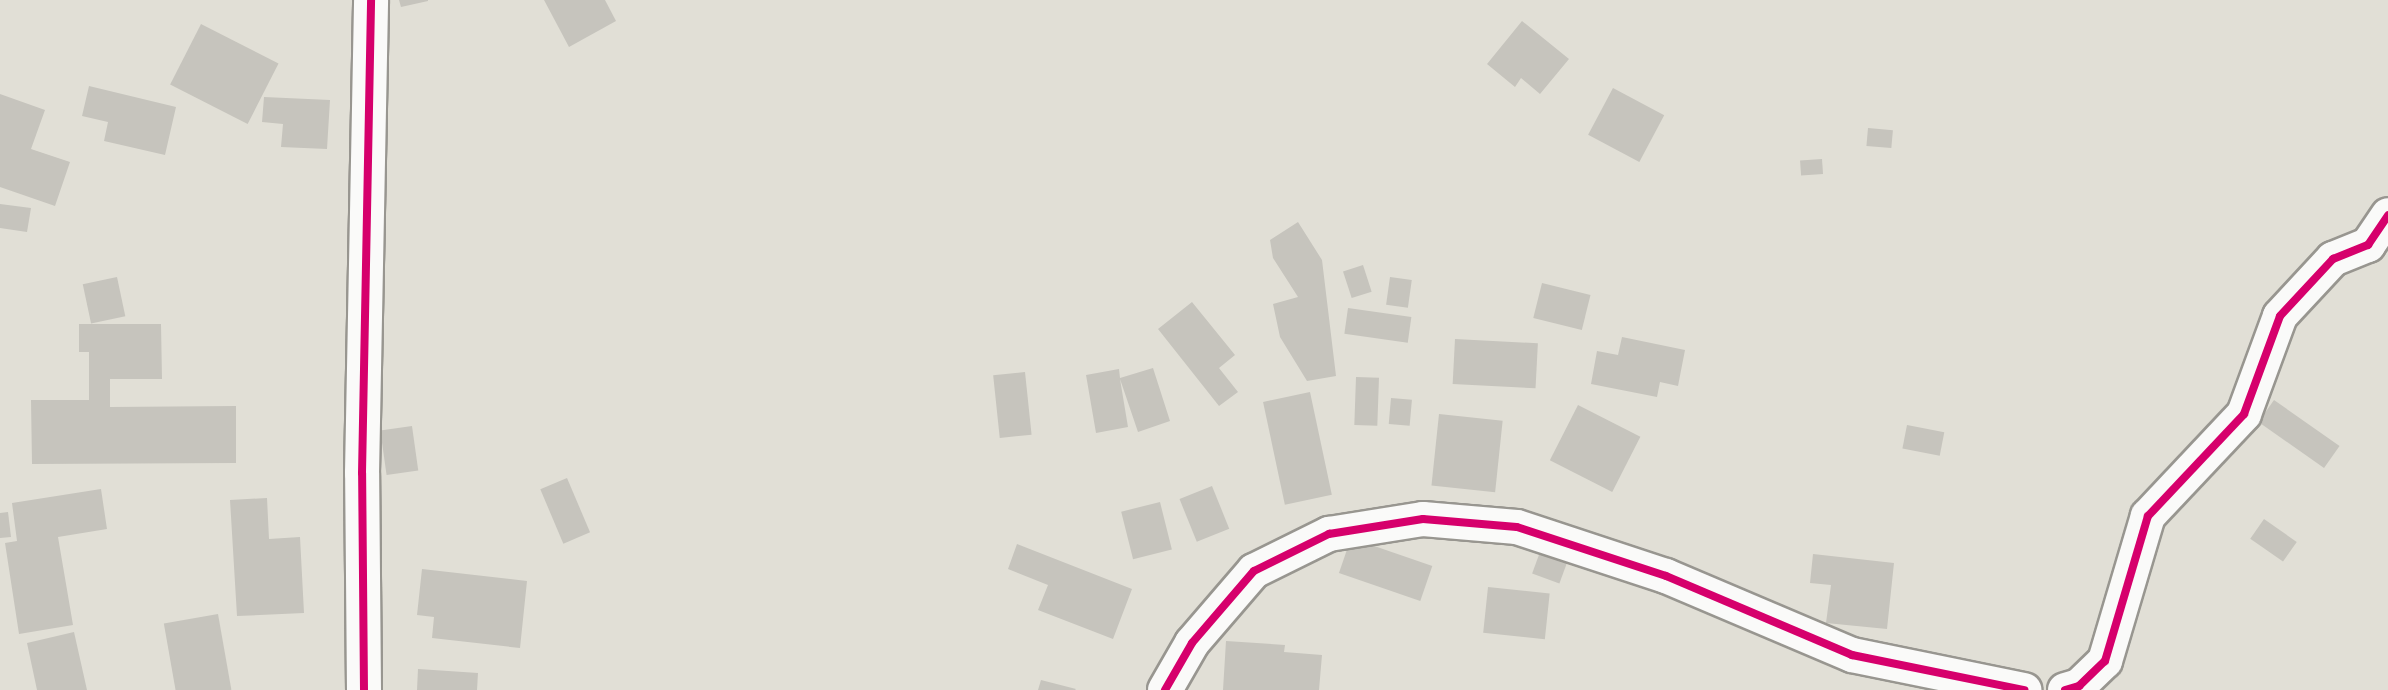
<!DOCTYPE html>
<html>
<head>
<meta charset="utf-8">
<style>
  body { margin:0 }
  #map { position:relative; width:2388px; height:690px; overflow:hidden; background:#e1dfd6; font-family:Ubuntu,sans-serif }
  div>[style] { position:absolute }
  .building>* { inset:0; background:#c6c4bd; transform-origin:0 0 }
  .roads { filter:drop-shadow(2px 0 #989690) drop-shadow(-2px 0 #989690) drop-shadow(0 2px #989690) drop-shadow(0 -2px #989690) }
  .minor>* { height:34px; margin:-17px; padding:0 17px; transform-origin:17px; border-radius:17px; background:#fafaf9 }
  .cycleway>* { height:8px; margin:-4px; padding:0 4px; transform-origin:4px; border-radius:4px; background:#d6006c }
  span { translate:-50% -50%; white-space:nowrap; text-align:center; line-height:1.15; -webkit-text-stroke:6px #f3efde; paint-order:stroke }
</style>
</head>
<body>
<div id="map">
  <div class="building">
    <i style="clip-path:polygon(399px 0,428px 0,428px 1px,401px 7px)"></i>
    <i style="clip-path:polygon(544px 0,605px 0,616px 21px,569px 47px)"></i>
    <i style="clip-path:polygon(1522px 21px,1569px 59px,1540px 94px,1521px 78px,1515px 87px,1487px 64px)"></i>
    <i style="left:201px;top:24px;width:87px;height:68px;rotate:27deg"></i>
    <i style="clip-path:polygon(89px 86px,176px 107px,165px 155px,104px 141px,108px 122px,82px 116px)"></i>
    <i style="left:1613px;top:88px;width:58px;height:53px;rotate:28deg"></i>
    <i style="clip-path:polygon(0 94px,45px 110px,31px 149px,70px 162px,55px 206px,0 187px)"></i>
    <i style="clip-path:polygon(264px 97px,330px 100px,327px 149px,281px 147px,283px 124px,262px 122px)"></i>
    <i style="left:1868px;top:128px;width:25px;height:18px;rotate:5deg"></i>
    <i style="left:1822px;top:159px;width:15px;height:22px;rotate:86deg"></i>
    <i style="clip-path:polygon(0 204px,31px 208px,27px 232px,0 228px)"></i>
    <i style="clip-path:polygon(1298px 222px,1322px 260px,1336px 376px,1307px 381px,1280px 337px,1273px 304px,1298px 297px,1273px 258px,1270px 240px)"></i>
    <i style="left:1363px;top:265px;width:28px;height:21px;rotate:72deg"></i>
    <i style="left:117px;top:277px;width:40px;height:35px;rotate:78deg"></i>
    <i style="left:1390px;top:277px;width:22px;height:28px;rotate:8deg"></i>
    <i style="left:1542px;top:283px;width:50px;height:36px;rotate:14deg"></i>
    <i style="clip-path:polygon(1192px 302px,1235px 355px,1219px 368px,1238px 392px,1219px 406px,1158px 329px)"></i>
    <i style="left:1348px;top:308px;width:64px;height:26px;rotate:8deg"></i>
    <i style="clip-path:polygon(79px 324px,161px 324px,162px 379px,110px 379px,110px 407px,236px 406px,236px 463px,32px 464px,31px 400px,89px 400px,89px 352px,79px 352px)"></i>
    <i style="clip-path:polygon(1622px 337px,1685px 350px,1678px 386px,1660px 382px,1657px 397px,1591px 384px,1597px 351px,1618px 355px)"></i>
    <i style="left:1455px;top:339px;width:83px;height:45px;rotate:3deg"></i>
    <i style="clip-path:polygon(1153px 368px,1170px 421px,1138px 432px,1120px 379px,1128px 427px,1096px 433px,1086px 375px,1119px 369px,1120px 378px)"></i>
    <i style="left:1025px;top:372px;width:63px;height:32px;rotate:84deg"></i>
    <i style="left:1356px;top:377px;width:23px;height:48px;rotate:2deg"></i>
    <i style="left:1310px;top:392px;width:105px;height:48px;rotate:78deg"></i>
    <i style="left:1391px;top:398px;width:21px;height:26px;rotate:5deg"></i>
    <i style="left:2274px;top:400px;width:80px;height:27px;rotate:35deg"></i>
    <i style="left:1578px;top:405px;width:70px;height:62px;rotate:27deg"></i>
    <i style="left:1439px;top:414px;width:64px;height:72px;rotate:6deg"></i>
    <i style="left:1907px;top:425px;width:38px;height:24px;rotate:11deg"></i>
    <i style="left:412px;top:426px;width:45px;height:32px;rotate:82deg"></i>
    <i style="left:567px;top:478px;width:59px;height:29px;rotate:67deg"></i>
    <i style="left:1212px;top:486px;width:46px;height:35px;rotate:68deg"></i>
    <i style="clip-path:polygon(101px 489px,107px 529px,58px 537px,73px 625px,19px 634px,5px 543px,17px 541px,12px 503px)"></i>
    <i style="clip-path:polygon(267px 498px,269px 539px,300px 537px,304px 613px,237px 616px,230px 500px)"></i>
    <i style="left:1160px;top:502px;width:49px;height:40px;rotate:76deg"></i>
    <i style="clip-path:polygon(8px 512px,11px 537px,0 538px,0 513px)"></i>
    <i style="left:2264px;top:519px;width:40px;height:24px;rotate:35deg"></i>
    <i style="left:1351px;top:538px;width:86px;height:37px;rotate:19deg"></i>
    <i style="clip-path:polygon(1017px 544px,1132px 589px,1113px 639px,1038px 610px,1048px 585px,1008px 569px)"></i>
    <i style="left:1540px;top:552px;width:29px;height:23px;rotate:20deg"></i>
    <i style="clip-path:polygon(1813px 554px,1894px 563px,1887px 629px,1826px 623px,1831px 585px,1810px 583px)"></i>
    <i style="clip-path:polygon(422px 569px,527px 581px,520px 648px,432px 638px,434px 617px,417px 615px)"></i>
    <i style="left:1488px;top:587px;width:62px;height:46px;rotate:6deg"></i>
    <i style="left:218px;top:614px;width:77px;height:55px;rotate:80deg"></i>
    <i style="clip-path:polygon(74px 632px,87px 690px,37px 690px,27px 643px)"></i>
    <i style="clip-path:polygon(1226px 641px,1285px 645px,1284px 652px,1322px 655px,1319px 690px,1223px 690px)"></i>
    <i style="clip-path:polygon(418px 669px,478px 673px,477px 690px,417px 690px)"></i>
    <i style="clip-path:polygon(1041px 680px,1076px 689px,1075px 690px,1038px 690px)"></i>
  </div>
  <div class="roads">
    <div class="minor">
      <i style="left:364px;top:690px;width:217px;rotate:-90.5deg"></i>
      <i style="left:362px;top:473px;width:473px;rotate:-88.9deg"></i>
      <i style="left:1165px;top:690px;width:54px;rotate:-60.1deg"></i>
      <i style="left:1192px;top:643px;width:95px;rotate:-49.3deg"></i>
      <i style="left:1254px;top:571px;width:84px;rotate:-26.3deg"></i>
      <i style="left:1329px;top:534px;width:95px;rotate:-9.1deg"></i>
      <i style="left:1423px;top:519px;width:94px;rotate:4.9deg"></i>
      <i style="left:1517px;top:527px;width:157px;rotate:18.2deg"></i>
      <i style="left:1666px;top:576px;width:202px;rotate:23deg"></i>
      <i style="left:1852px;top:655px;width:176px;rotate:11.5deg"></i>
      <i style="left:2065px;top:690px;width:15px;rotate:-16deg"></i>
      <i style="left:2079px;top:686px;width:36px;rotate:-44deg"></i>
      <i style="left:2105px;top:661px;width:151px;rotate:-73.5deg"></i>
      <i style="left:2148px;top:516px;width:140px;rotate:-46.7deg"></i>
      <i style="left:2244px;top:414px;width:104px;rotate:-69.8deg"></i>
      <i style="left:2280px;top:316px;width:78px;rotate:-47.1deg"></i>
      <i style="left:2333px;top:259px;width:38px;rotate:-22deg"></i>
      <i style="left:2368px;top:245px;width:36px;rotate:-56deg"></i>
    </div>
  </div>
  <div class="cycleway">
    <i style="left:364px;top:690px;width:217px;rotate:-90.5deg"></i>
    <i style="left:362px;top:473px;width:473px;rotate:-88.9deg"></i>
    <i style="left:1165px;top:690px;width:54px;rotate:-60.1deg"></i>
    <i style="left:1192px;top:643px;width:95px;rotate:-49.3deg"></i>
    <i style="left:1254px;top:571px;width:84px;rotate:-26.3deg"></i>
    <i style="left:1329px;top:534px;width:95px;rotate:-9.1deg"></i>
    <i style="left:1423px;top:519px;width:94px;rotate:4.9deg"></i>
    <i style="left:1517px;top:527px;width:157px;rotate:18.2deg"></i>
    <i style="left:1666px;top:576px;width:202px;rotate:23deg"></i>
    <i style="left:1852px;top:655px;width:176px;rotate:11.5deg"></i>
    <i style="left:2065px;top:690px;width:15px;rotate:-16deg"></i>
    <i style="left:2079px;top:686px;width:36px;rotate:-44deg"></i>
    <i style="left:2105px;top:661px;width:151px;rotate:-73.5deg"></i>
    <i style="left:2148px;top:516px;width:140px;rotate:-46.7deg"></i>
    <i style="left:2244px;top:414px;width:104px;rotate:-69.8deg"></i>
    <i style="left:2280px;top:316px;width:78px;rotate:-47.1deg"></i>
    <i style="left:2333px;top:259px;width:38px;rotate:-22deg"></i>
    <i style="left:2368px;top:245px;width:36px;rotate:-56deg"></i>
  </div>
</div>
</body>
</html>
